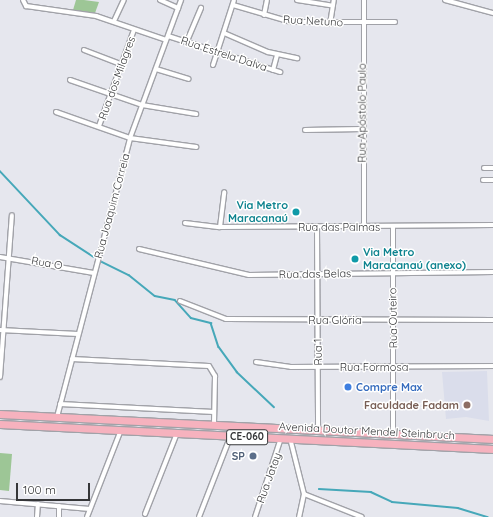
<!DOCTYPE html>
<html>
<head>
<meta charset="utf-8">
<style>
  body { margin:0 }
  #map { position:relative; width:493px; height:517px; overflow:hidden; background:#e6e7ee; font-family:Quicksand,sans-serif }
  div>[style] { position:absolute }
  .built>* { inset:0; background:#daddeb }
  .green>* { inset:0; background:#9dc696 }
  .stream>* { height:1.5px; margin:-0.75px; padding:0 0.75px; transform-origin:0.75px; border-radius:0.75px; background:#46a8b9 }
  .roads { filter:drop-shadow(1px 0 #a1a2a8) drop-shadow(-1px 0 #a1a2a8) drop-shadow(0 1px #a1a2a8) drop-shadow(0 -1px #a1a2a8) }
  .minor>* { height:4px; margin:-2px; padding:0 2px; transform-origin:2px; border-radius:2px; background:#fff }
  .trunk>* { height:7px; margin:-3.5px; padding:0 3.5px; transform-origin:3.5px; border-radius:3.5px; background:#f6b2be }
  .dots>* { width:11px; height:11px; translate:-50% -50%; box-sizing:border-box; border:2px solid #fff; border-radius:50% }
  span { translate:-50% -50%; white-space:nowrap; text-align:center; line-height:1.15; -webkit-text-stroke:3px #fff; paint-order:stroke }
  .shield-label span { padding:1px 3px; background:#fff; border:1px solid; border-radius:3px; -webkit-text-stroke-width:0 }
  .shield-label { font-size:10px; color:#353638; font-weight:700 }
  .street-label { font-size:11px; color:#353638 }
  .culture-label { font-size:11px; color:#0d838f; font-weight:700 }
  .right { translate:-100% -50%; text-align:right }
  .left { translate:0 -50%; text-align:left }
  .shop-label { font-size:11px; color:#366cbe; font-weight:700 }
  .education-label { font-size:11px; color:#785e54; font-weight:700 }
  .service-label { font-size:11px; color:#4e5e75; font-weight:700 }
  .scale { position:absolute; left:16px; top:483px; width:74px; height:18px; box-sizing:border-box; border:2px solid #353638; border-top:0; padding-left:5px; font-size:12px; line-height:14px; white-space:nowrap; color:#353638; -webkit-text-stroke:3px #fff; paint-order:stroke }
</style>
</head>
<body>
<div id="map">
  <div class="built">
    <i style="clip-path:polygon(487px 371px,489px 421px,466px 417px,446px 419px,442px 372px)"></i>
  </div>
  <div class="green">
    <i style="clip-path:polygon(76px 0,84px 0,99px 2px,95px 13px,73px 10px)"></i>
    <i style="clip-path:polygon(0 453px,12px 454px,9px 491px,0 490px)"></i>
  </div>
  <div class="stream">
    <i style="left:0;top:171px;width:88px;rotate:46.8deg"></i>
    <i style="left:60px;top:235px;width:40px;rotate:32.9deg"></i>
    <i style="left:102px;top:262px;width:30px;rotate:26deg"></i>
    <i style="left:129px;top:275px;width:33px;rotate:39deg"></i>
    <i style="left:155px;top:296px;width:20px;rotate:11deg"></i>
    <i style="left:175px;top:300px;width:24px;rotate:48deg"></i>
    <i style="left:191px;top:318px;width:21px;rotate:14deg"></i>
    <i style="left:211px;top:323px;width:25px;rotate:72deg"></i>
    <i style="left:219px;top:347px;width:31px;rotate:54deg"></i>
    <i style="left:237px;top:372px;width:51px;rotate:43.4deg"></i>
    <i style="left:319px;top:489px;width:52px;rotate:3.3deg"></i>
    <i style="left:371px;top:492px;width:23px;rotate:25deg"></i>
    <i style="left:392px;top:502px;width:66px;rotate:5.2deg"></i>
    <i style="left:458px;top:508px;width:31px;rotate:17deg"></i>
  </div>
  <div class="roads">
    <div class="minor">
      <i style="left:23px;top:0;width:7px;rotate:63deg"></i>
      <i style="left:26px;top:6px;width:71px;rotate:8.1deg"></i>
      <i style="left:96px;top:16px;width:74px;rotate:18.9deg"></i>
      <i style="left:160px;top:0;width:20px;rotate:24deg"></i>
      <i style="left:297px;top:0;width:36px;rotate:9deg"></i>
      <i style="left:445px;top:0;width:50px;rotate:15.2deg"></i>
      <i style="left:233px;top:5px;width:60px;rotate:16.3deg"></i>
      <i style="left:291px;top:22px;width:104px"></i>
      <i style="left:264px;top:15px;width:15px;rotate:-79deg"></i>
      <i style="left:114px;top:21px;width:23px;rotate:-65deg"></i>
      <i style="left:330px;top:24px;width:24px;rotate:-81deg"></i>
      <i style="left:224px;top:33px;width:48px;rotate:23.4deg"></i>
      <i style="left:268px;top:52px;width:30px;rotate:12deg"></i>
      <i style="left:168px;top:36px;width:118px;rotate:17.8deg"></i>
      <i style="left:187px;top:41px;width:36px;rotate:-67deg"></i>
      <i style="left:84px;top:50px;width:40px;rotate:21deg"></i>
      <i style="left:213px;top:65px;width:68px;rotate:-72.1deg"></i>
      <i style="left:156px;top:69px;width:34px;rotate:17deg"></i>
      <i style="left:273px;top:70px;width:16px;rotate:-75deg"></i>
      <i style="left:70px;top:80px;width:76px;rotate:19.1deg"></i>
      <i style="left:142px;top:105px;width:55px;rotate:9.5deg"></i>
      <i style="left:56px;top:112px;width:78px;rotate:19.4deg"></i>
      <i style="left:130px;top:138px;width:67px;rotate:7.8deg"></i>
      <i style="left:99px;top:126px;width:102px;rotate:-70deg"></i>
      <i style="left:305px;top:130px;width:57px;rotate:-1deg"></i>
      <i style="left:484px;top:168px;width:9px"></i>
      <i style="left:483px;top:180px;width:10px"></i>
      <i style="left:185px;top:223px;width:35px;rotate:7deg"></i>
      <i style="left:220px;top:227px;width:273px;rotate:-0.4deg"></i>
      <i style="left:364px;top:226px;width:226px;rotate:-90deg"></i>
      <i style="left:220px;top:227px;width:35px;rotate:-83deg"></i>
      <i style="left:317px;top:227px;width:203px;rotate:89.7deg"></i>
      <i style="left:393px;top:227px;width:207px;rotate:90deg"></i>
      <i style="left:139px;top:249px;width:113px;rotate:13.3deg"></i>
      <i style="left:249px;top:275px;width:244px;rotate:-0.7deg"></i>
      <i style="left:0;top:257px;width:95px;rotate:9.7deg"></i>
      <i style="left:180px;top:301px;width:49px;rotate:21.4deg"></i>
      <i style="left:226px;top:319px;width:267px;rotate:0.2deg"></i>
      <i style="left:0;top:330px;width:78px;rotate:2.9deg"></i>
      <i style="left:72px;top:359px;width:137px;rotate:2.9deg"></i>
      <i style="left:209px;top:366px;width:12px;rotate:59deg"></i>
      <i style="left:215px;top:376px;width:49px;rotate:91.2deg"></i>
      <i style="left:256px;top:362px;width:35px;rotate:8deg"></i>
      <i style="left:291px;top:367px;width:202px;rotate:-0.3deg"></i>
      <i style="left:0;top:377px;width:162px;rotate:-85.8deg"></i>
      <i style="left:60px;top:404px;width:154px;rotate:3deg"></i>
      <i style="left:57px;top:417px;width:288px;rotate:-75.3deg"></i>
      <i style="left:130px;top:138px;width:147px;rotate:-69.7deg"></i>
      <i style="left:290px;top:438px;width:58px;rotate:76deg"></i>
      <i style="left:304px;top:494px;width:24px;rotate:102deg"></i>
      <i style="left:304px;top:494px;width:62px;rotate:21.6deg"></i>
      <i style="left:0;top:501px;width:90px;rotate:5.1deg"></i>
      <i style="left:145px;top:514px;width:87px;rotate:-68.4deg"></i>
      <i style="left:37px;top:517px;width:13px;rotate:-86deg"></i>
      <i style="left:59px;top:517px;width:11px;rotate:-90deg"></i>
      <i style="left:87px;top:517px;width:93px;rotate:-68.7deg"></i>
      <i style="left:199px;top:517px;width:88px;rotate:-68.7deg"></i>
      <i style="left:255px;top:517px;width:83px;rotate:-71.8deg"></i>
    </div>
    <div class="trunk">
      <i style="left:0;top:414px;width:494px;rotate:2.9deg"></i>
      <i style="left:0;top:424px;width:494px;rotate:2.9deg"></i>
    </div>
  </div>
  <div class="dots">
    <i style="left:296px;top:212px;background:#0f9aa8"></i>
    <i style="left:355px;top:259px;background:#0f9aa8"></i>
    <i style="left:348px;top:387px;background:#3f7fe0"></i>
    <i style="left:467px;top:405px;background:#8d6e63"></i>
    <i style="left:253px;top:456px;background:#5c6f8a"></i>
  </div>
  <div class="shield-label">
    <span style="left:247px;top:437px">CE-060</span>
  </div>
  <div class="street-label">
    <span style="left:313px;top:21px;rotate:3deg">Rua Netuno</span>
    <span style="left:224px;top:54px;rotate:18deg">Rua Estrela Dalva</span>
    <span style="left:117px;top:78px;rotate:-70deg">Rua dos Milagres</span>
    <span style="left:362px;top:113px;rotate:-90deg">Rua Apóstolo Paulo</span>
    <span style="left:112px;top:206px;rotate:-75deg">Rua Joaquim Correia</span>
    <span style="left:339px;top:227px">Rua das Palmas</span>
    <span style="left:47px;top:263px;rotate:10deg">Rua O</span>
    <span style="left:315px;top:274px;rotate:-1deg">Rua das Belas</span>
    <span style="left:393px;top:318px;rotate:-91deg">Rua Outeiro</span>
    <span style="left:335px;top:320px">Rua Glória</span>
    <span style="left:318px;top:352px;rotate:-91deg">Rua 1</span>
    <span style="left:374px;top:367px">Rua Formosa</span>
    <span style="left:367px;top:431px;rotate:3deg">Avenida Doutor Mendel Steinbruch</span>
    <span style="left:269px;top:478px;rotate:-70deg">Rua Jatay</span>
  </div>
  <div class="culture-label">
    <span class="right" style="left:288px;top:212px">Via Metro<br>Maracanaú</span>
    <span class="left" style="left:363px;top:259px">Via Metro<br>Maracanaú (anexo)</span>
  </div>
  <div class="shop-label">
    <span class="left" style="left:356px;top:387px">Compre Max</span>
  </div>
  <div class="education-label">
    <span class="right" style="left:459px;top:405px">Faculdade Fadam</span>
  </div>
  <div class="service-label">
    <span class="right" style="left:245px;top:456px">SP</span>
  </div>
  <div class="scale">100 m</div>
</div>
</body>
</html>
